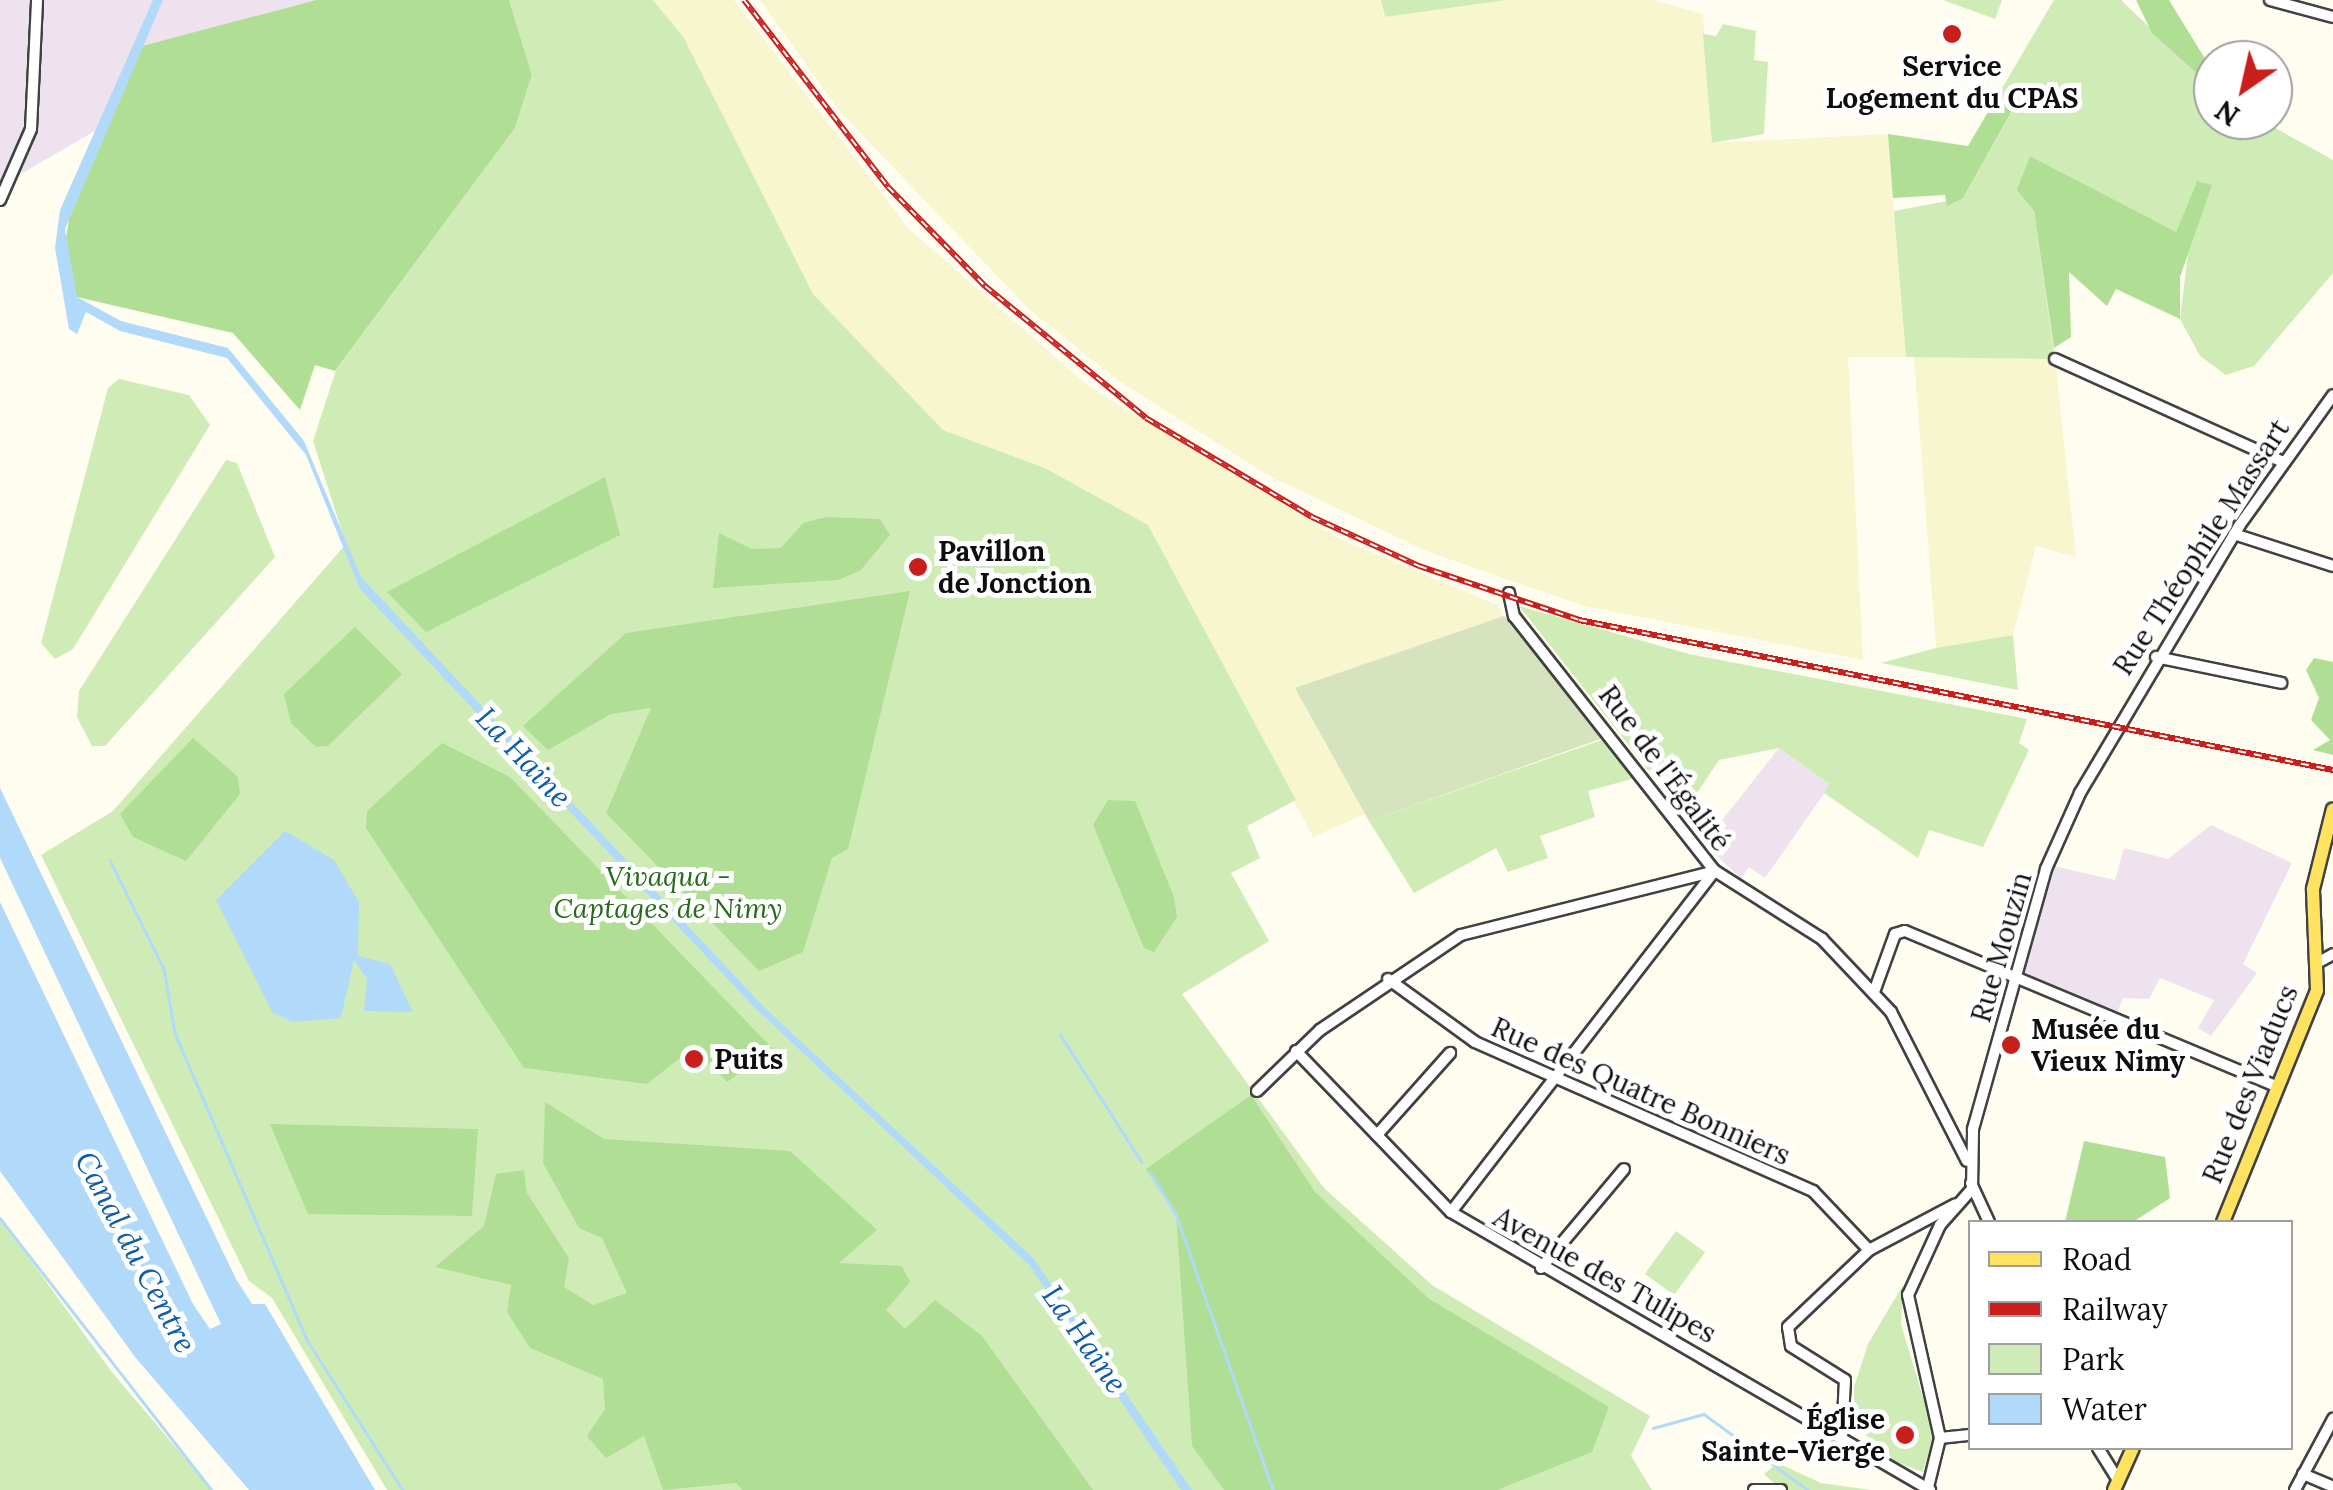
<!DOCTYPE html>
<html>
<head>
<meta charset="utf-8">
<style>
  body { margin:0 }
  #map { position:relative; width:2333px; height:1490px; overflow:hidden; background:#fffdf0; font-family:Lora,serif }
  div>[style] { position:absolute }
  .industrial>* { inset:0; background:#ede2ed }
  .farmland>* { inset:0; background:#f7f6ce }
  .green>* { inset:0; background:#cfecb6; transform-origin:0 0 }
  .forest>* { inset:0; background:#b1de95 }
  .cemetery>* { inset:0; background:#d5e3bf }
  .water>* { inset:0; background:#b1dafa }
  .stream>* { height:2.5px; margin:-1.25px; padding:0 1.25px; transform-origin:1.25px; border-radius:1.25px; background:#b1dafa }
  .roads { filter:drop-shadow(2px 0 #414141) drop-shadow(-2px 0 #414141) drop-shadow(0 2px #414141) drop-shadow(0 -2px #414141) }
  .minor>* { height:10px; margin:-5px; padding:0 5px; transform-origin:5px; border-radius:5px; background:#fff }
  .major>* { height:12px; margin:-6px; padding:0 6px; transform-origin:6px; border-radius:6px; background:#ffe260 }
  .rail>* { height:6px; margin-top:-3px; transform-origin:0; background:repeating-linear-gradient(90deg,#fff 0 8px,#c81f1d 0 16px); box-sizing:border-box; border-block:2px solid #c81f1d }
  .dots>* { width:28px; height:28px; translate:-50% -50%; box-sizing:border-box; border:5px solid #fff; border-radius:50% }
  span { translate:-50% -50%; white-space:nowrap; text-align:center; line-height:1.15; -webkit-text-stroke:10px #fff; paint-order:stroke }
  .poi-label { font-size:28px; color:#0e0e0e; font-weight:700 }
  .left { translate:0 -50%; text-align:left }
  .right { translate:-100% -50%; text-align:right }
  .street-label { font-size:28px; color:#0e0e0e }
  .park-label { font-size:28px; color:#266b1a; font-style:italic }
  .water-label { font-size:30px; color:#0f5ca9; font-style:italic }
  .legend { position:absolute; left:1968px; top:1220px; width:325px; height:230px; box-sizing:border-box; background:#fff; border:2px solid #9f9f9f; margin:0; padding:12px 18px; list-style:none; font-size:30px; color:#0e0e0e }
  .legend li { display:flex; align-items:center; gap:20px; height:50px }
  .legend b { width:50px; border:2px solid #9f9f9f }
  .north { position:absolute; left:2193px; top:40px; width:100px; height:100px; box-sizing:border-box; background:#fff; border:2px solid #9f9f9f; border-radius:50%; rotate:214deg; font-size:28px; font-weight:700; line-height:40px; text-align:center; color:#0e0e0e }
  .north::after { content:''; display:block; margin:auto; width:35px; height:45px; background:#c81f1d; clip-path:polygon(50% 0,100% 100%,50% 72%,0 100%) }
</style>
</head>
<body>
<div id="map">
  <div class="industrial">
    <i style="clip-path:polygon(0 0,316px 0,143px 46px,107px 124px,0 186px)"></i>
    <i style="clip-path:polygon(1779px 748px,1830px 785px,1765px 878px,1749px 867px,1741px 879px,1704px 843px)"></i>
    <i style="clip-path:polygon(2211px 825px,2292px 863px,2243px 964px,2257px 973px,2211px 1036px,2198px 1028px,2214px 1000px,2160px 978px,2149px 999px,2123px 998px,2117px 1013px,2022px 974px,2053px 866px,2115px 880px,2124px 848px,2168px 859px)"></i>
  </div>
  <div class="farmland">
    <i style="clip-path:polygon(653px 0,734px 0,909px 229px,1088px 386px,1338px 538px,1497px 605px,1504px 616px,1296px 688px,1365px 814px,1313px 837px,1148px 525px,1045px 468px,943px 430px,813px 294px,684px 38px)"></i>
    <i style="clip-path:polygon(760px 0,1381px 0,1384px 17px,1506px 0,1652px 0,1703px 14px,1712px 143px,1888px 134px,1906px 357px,1848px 357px,1863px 660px,1584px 606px,1426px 551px,1266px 474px,1116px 379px,1030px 310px,841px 113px)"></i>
    <i style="clip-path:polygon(1914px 357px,2055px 359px,2076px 557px,2036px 546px,2013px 635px,1936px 648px)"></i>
  </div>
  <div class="green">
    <i style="clip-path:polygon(509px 0,653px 0,684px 38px,813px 294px,943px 430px,1045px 468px,1148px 525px,1296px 800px,1247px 826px,1260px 858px,1231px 873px,1269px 941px,1182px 994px,1324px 1188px,1432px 1285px,1650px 1416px,1631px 1456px,1652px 1490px,387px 1490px,272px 1298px,249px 1281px,41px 855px,113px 811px,346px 544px,313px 441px,336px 370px,515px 128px,532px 75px)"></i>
    <i style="clip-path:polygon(1381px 0,1506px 0,1385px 17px)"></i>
    <i style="clip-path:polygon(1943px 0,2002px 0,1995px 19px)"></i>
    <i style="clip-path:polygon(2054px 0,2121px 0,2213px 88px,2213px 120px,2261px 120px,2333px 160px,2333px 273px,2254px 366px,2226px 375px,2200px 356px,2180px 319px,2197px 181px,2176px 233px,2030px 156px,2018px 190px,2034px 211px,2055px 359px,1906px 357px,1894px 211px,1963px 198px,2016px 105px,1995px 100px)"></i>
    <i style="clip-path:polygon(1723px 24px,1756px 31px,1754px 60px,1768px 62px,1764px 134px,1712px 143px,1703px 34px,1716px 36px)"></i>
    <i style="clip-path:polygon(119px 379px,189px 395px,210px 425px,73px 649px,55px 659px,41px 643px,108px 388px)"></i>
    <i style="clip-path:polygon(226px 460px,237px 463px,275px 557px,105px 746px,92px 746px,77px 717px,79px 691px)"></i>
    <i style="clip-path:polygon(1519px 606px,1689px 654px,2027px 719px,2019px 743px,2029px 750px,1983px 847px,1929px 830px,1918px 858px,1824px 793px,1829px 784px,1779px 748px,1719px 760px,1683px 814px)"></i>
    <i style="clip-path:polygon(2013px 635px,2018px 690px,1881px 663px,1936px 648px)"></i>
    <i style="clip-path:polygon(1616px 735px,1646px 775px,1588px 791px,1595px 817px,1540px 836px,1548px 858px,1508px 872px,1496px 848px,1414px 893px,1369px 821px)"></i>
    <i style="clip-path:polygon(0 1218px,111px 1371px,212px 1490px,0 1490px)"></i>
    <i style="left:1676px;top:1231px;width:36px;height:53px;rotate:36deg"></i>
    <i style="clip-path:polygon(1903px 1285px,1901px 1324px,1934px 1434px,1923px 1472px,1891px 1460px,1855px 1424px,1854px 1387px,1868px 1344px)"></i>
    <i style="clip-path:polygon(1778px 1463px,1821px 1483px,1871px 1490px,1781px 1490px,1764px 1474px)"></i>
  </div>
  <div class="forest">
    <i style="clip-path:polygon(316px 0,509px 0,532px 75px,515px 128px,335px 371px,315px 365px,300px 410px,233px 333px,77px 297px,63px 258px,71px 206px,142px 46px)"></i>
    <i style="clip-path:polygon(2136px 0,2169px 0,2207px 62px,2200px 76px,2152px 33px)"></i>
    <i style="clip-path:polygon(1995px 100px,2016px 104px,1963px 198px,1947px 206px,1945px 195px,1893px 198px,1888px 134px,1968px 146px)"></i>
    <i style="clip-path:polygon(2030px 156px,2176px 232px,2197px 181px,2212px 185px,2180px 277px,2180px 319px,2116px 289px,2107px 306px,2069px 272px,2071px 337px,2054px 348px,2034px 211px,2017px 190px)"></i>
    <i style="clip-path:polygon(605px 477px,620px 535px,426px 632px,387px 592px)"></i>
    <i style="clip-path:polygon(826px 517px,880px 519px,890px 535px,860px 571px,838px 580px,713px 588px,719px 533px,752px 549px,781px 548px,803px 523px)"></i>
    <i style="clip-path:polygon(910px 591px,848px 849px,832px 858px,803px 952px,759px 971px,606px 813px,651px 708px,611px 714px,548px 750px,523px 726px,626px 633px)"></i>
    <i style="clip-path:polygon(355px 627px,402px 674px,328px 746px,316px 747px,291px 723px,284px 694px)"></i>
    <i style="clip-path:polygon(2314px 658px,2333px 662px,2333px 755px,2313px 750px,2330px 740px,2311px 720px,2319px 698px,2306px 670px)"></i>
    <i style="clip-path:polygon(193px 738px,238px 777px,240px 794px,186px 861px,133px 837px,120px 814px)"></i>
    <i style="clip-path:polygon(442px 743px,510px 777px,774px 1050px,727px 1082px,694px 1047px,647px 1084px,524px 1068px,366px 828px,367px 811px)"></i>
    <i style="clip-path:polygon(1108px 800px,1135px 801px,1174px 897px,1177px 917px,1154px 952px,1144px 948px,1093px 825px)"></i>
    <i style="clip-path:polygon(1251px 1095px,1315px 1192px,1428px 1298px,1609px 1407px,1592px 1452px,1497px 1490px,1224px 1490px,1192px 1446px,1176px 1214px,1146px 1169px)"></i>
    <i style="clip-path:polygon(545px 1102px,604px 1139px,790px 1151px,877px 1230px,839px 1263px,902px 1266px,910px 1282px,886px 1310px,905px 1329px,935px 1300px,982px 1336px,1093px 1490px,742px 1490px,736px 1483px,663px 1490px,644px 1436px,606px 1458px,587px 1436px,605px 1409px,603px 1379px,530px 1348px,507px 1312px,511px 1285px,435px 1267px,484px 1226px,496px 1174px,524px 1170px,527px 1193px,569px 1258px,564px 1287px,593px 1305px,627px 1293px,602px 1238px,579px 1228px,543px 1163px)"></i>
    <i style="clip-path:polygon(270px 1124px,478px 1129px,472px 1216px,308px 1214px)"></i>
    <i style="clip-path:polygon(2084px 1141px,2165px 1157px,2170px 1198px,2133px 1222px,2065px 1222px)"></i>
  </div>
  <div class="cemetery">
    <i style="clip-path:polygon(1504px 616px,1609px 736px,1369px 821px,1295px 688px)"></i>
  </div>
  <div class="water">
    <i style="clip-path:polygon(153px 0,163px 0,65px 229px,77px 297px,121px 321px,228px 348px,304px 441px,361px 577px,764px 1007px,1034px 1259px,1192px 1490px,1181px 1490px,1029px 1265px,753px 1006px,360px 589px,306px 455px,227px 358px,120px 331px,86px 312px,77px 334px,69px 329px,55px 248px,60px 210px)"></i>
    <i style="clip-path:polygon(0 788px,236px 1279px,252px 1304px,265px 1304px,375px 1490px,249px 1490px,135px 1357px,0 1171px,0 902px,193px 1304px,210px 1329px,221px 1324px,0 858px)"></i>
    <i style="clip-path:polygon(285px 831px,334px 860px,359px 902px,358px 956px,390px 964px,413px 1012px,364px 1011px,367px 979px,354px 960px,341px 1018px,292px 1022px,272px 1012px,216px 900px)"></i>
  </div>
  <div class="stream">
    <i style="left:110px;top:860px;width:122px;rotate:63.6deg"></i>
    <i style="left:164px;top:969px;width:65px;rotate:80.2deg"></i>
    <i style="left:175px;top:1033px;width:334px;rotate:66.7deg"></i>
    <i style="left:307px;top:1340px;width:178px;rotate:57.4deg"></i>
    <i style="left:1060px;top:1034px;width:152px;rotate:57.4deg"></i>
    <i style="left:1150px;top:1172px;width:49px;rotate:58.2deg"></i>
    <i style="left:1176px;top:1214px;width:293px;rotate:70.6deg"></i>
    <i style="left:0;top:1218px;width:345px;rotate:52.1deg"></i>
    <i style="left:1653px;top:1428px;width:53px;rotate:-15.4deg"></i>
    <i style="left:1704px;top:1414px;width:129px;rotate:36.2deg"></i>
  </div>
  <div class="roads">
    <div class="minor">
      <i style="left:2270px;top:0;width:65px;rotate:15.1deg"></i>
      <i style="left:0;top:200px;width:77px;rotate:-66.4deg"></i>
      <i style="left:31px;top:129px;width:129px;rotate:-87.3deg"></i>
      <i style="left:2055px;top:359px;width:248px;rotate:24.3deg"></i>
      <i style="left:2234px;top:534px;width:104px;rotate:17.9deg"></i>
      <i style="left:1509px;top:593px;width:24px;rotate:78deg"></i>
      <i style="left:1514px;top:616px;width:325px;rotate:51.8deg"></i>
      <i style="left:1715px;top:871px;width:127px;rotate:32.4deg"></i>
      <i style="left:1822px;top:939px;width:100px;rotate:46.6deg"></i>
      <i style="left:1891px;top:1012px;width:167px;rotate:63deg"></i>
      <i style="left:2156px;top:657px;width:128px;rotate:11.7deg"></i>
      <i style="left:2317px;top:963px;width:18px;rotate:-29deg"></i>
      <i style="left:1388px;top:979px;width:107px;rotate:35.9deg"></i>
      <i style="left:1475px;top:1042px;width:369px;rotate:23.8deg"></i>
      <i style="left:1813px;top:1191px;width:81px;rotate:46.5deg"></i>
      <i style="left:1874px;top:992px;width:62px;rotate:-70.1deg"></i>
      <i style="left:1895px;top:934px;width:10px;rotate:-17deg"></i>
      <i style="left:1905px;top:931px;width:399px;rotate:22.7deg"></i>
      <i style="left:1296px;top:1051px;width:223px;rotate:46.1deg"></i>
      <i style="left:1451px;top:1212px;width:554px;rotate:30.13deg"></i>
      <i style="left:1257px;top:1091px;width:88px;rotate:-44.1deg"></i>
      <i style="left:1320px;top:1030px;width:170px;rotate:-34deg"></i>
      <i style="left:1461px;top:935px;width:262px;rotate:-14.1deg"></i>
      <i style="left:1377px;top:1135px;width:110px;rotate:-48.3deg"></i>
      <i style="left:1971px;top:1183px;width:43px;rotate:65.2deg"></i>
      <i style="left:1972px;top:1189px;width:60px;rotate:-89deg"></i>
      <i style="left:1973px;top:1129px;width:270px;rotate:-74.3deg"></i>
      <i style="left:2046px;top:869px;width:83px;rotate:-65.9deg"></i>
      <i style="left:2080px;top:793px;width:311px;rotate:-59.2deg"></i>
      <i style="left:2239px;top:526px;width:161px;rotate:-54.3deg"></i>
      <i style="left:1451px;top:1212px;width:431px;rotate:-52.3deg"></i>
      <i style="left:1541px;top:1268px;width:129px;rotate:-50deg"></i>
      <i style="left:1842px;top:1437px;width:57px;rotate:-87deg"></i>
      <i style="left:1845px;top:1380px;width:64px;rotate:-147.8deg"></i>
      <i style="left:1791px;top:1346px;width:19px;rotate:-99deg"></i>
      <i style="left:1788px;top:1327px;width:112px;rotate:-43.5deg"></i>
      <i style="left:1869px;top:1250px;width:98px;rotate:-27.9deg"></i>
      <i style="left:1940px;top:1438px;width:30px;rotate:-6deg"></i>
      <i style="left:2098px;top:1448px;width:36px;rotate:58deg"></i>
      <i style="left:2303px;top:1474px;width:33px;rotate:23deg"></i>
      <i style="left:1928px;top:1487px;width:50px;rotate:-76.2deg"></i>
      <i style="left:1940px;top:1438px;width:147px;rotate:-102.6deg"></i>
      <i style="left:1908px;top:1295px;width:77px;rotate:-65.4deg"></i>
      <i style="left:1940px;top:1225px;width:48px;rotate:-48.4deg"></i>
      <i style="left:1754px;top:1490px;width:27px"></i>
      <i style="left:2295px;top:1490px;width:81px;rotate:-61.8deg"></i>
    </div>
    <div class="major">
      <i style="left:2223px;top:1222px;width:250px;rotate:-67.9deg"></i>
      <i style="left:2317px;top:990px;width:101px;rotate:-92.3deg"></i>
      <i style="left:2313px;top:889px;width:82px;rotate:-76deg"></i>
      <i style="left:2114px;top:1490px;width:46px;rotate:-65.7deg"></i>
    </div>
  </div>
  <div class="rail">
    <i style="left:744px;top:0;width:236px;rotate:52.4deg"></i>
    <i style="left:888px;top:187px;width:139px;rotate:45.6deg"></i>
    <i style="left:985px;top:286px;width:208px;rotate:39.3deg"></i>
    <i style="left:1146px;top:418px;width:193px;rotate:30.8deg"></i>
    <i style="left:1312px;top:517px;width:118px;rotate:24.6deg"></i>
    <i style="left:1419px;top:566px;width:169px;rotate:18.6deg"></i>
    <i style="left:1579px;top:620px;width:769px;rotate:11.25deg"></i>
  </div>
  <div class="dots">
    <i style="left:1952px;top:34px;background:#c81f1d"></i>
    <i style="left:918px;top:567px;background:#c81f1d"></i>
    <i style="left:2011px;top:1045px;background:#c81f1d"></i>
    <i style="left:694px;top:1059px;background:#c81f1d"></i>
    <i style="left:1905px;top:1435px;background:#c81f1d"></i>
  </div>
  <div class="poi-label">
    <span style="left:1952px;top:82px">Service<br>Logement du CPAS</span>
    <span class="left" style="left:938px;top:567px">Pavillon<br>de Jonction</span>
    <span class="left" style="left:2031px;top:1045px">Musée du<br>Vieux Nimy</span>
    <span class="left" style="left:714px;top:1059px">Puits</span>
    <span class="right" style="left:1885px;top:1435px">Église<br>Sainte-Vierge</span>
  </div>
  <div class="street-label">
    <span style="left:2201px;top:547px;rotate:-57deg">Rue Théophile Massart</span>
    <span style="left:1665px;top:768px;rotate:53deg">Rue de l'Égalité</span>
    <span style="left:2001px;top:947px;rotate:-74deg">Rue Mouzin</span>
    <span style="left:2250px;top:1084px;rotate:-68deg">Rue des Viaducs</span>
    <span style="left:1641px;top:1091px;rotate:24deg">Rue des Quatre Bonniers</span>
    <span style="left:1605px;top:1275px;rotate:29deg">Avenue des Tulipes</span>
  </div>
  <div class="park-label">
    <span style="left:668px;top:892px">Vivaqua -<br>Captages de Nimy</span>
  </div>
  <div class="water-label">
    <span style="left:524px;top:757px;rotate:47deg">La Haine</span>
    <span style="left:136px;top:1252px;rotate:62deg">Canal du Centre</span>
    <span style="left:1085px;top:1339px;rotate:55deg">La Haine</span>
  </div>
  <ul class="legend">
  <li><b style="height:12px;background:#ffe260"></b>Road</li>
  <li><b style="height:12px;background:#c81f1d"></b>Railway</li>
  <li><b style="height:28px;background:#cfecb6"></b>Park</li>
  <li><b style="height:28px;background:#b1dafa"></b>Water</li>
  </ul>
  <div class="north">N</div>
</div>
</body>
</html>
